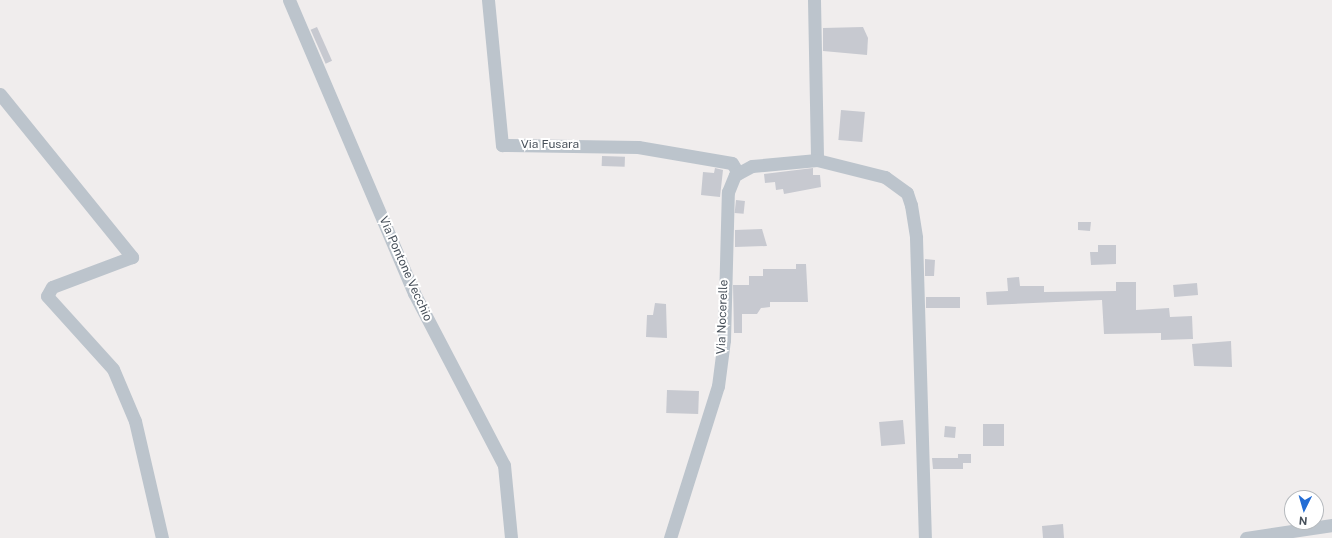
<!DOCTYPE html>
<html>
<head>
<meta charset="utf-8">
<style>
  body { margin:0 }
  #map { position:relative; width:1332px; height:538px; overflow:hidden; background:#f0eded; font-family:"Public Sans",sans-serif }
  div>[style] { position:absolute }
  .building>* { inset:0; background:#c7c9d0; transform-origin:0 0 }
  .minor>* { height:13px; margin:-6.5px; padding:0 6.5px; transform-origin:6.5px; border-radius:6.5px; background:#bcc4cc }
  span { translate:-50% -50%; white-space:nowrap; text-align:center; line-height:1.15; -webkit-text-stroke:4px #fff; paint-order:stroke }
  .street-label { font-size:12px; color:#47505a }
  .north { position:absolute; left:1284px; top:490px; width:40px; height:40px; box-sizing:border-box; background:#fff; border:1px solid #b5b9bd; border-radius:50%; rotate:185deg; font-size:11px; font-weight:700; line-height:16px; text-align:center; color:#47505a }
  .north::after { content:''; display:block; margin:auto; width:14px; height:18px; background:#236dd5; clip-path:polygon(50% 0,100% 100%,50% 72%,0 100%) }
</style>
</head>
<body>
<div id="map">
  <div class="building">
    <i style="left:317px;top:27px;width:37px;height:7px;rotate:66deg"></i>
    <i style="clip-path:polygon(863px 27px,868px 38px,867px 55px,823px 51px,823px 28px)"></i>
    <i style="left:841px;top:110px;width:24px;height:30px;rotate:5deg"></i>
    <i style="left:602px;top:156px;width:23px;height:10px;rotate:2deg"></i>
    <i style="clip-path:polygon(715px 168px,723px 170px,720px 197px,701px 195px,703px 172px,714px 173px)"></i>
    <i style="clip-path:polygon(813px 168px,813px 175px,820px 175px,821px 187px,784px 194px,783px 189px,776px 190px,775px 182px,765px 183px,764px 174px)"></i>
    <i style="left:736px;top:200px;width:9px;height:13px;rotate:6deg"></i>
    <i style="clip-path:polygon(1078px 222px,1091px 222px,1090px 231px,1078px 230px)"></i>
    <i style="clip-path:polygon(762px 229px,767px 246px,735px 247px,735px 230px)"></i>
    <i style="clip-path:polygon(1098px 245px,1116px 245px,1116px 264px,1091px 265px,1090px 252px,1098px 252px)"></i>
    <i style="clip-path:polygon(925px 259px,935px 260px,934px 276px,925px 276px)"></i>
    <i style="clip-path:polygon(796px 264px,806px 264px,808px 302px,770px 302px,770px 307px,761px 308px,757px 314px,742px 314px,742px 333px,734px 333px,733px 285px,749px 285px,749px 276px,763px 276px,763px 269px,796px 269px)"></i>
    <i style="clip-path:polygon(1019px 277px,1020px 286px,1044px 286px,1044px 292px,1116px 291px,1116px 282px,1136px 282px,1136px 310px,1169px 308px,1170px 317px,1192px 316px,1193px 339px,1161px 340px,1161px 333px,1104px 334px,1102px 300px,987px 305px,986px 292px,1008px 291px,1007px 278px)"></i>
    <i style="left:1197px;top:283px;width:12px;height:24px;rotate:85deg"></i>
    <i style="left:926px;top:297px;width:34px;height:11px"></i>
    <i style="clip-path:polygon(655px 303px,666px 304px,667px 338px,646px 337px,647px 315px,653px 315px)"></i>
    <i style="clip-path:polygon(1231px 341px,1232px 367px,1194px 366px,1192px 344px)"></i>
    <i style="left:667px;top:390px;width:32px;height:23px;rotate:2deg"></i>
    <i style="left:903px;top:420px;width:24px;height:24px;rotate:85deg"></i>
    <i style="left:983px;top:424px;width:21px;height:22px"></i>
    <i style="left:945px;top:426px;width:11px;height:11px;rotate:5deg"></i>
    <i style="clip-path:polygon(958px 454px,971px 454px,971px 463px,963px 463px,963px 469px,933px 469px,932px 458px,958px 458px)"></i>
    <i style="clip-path:polygon(1063px 524px,1064px 538px,1043px 538px,1042px 526px)"></i>
  </div>
  <div class="minor">
    <i style="left:289px;top:0;width:319px;rotate:66.9deg"></i>
    <i style="left:414px;top:293px;width:194px;rotate:62.4deg"></i>
    <i style="left:504px;top:465px;width:73px;rotate:84.5deg"></i>
    <i style="left:488px;top:0;width:146px;rotate:84.5deg"></i>
    <i style="left:502px;top:145px;width:136px;rotate:0.8deg"></i>
    <i style="left:638px;top:147px;width:95px;rotate:9.7deg"></i>
    <i style="left:732px;top:163px;width:12px;rotate:59deg"></i>
    <i style="left:814px;top:0;width:160px;rotate:88.9deg"></i>
    <i style="left:817px;top:160px;width:70px;rotate:14deg"></i>
    <i style="left:885px;top:177px;width:27px;rotate:36deg"></i>
    <i style="left:907px;top:193px;width:13px;rotate:72deg"></i>
    <i style="left:911px;top:205px;width:33px;rotate:81deg"></i>
    <i style="left:916px;top:238px;width:300px;rotate:88.3deg"></i>
    <i style="left:0;top:94px;width:210px;rotate:51deg"></i>
    <i style="left:132px;top:257px;width:85px;rotate:159.4deg"></i>
    <i style="left:52px;top:287px;width:10px;rotate:119deg"></i>
    <i style="left:47px;top:296px;width:98px;rotate:47.9deg"></i>
    <i style="left:113px;top:369px;width:56px;rotate:67.1deg"></i>
    <i style="left:135px;top:421px;width:120px;rotate:77deg"></i>
    <i style="left:670px;top:538px;width:159px;rotate:-72.5deg"></i>
    <i style="left:718px;top:386px;width:46px;rotate:-82.6deg"></i>
    <i style="left:724px;top:340px;width:148px;rotate:-88.5deg"></i>
    <i style="left:728px;top:192px;width:18px;rotate:-68deg"></i>
    <i style="left:735px;top:175px;width:19px;rotate:-28deg"></i>
    <i style="left:752px;top:166px;width:65px;rotate:-5.3deg"></i>
    <i style="left:1246px;top:538px;width:87px;rotate:-8.6deg"></i>
  </div>
  <div class="street-label">
    <span style="left:550px;top:145px">Via Fusara</span>
    <span style="left:405px;top:269px;rotate:66deg">Via Pontone Vecchio</span>
    <span style="left:723px;top:317px;rotate:-88deg">Via Nocerelle</span>
  </div>
  <div class="north">N</div>
</div>
</body>
</html>
